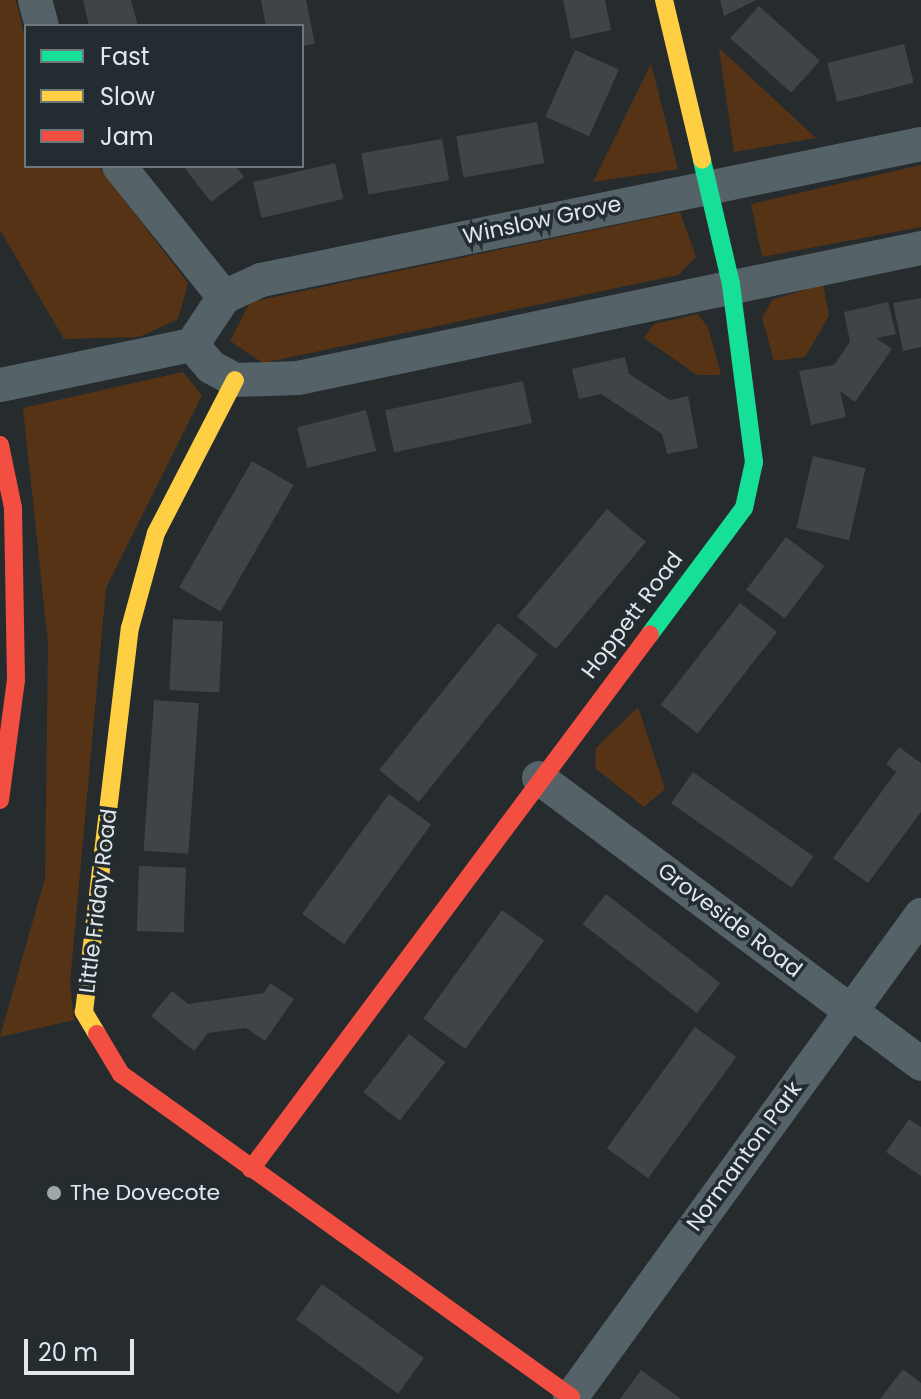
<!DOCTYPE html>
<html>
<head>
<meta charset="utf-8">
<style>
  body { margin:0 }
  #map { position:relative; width:921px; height:1399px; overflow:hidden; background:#262c2e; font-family:Poppins,sans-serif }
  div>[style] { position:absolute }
  .green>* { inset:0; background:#573315 }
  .building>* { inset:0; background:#3f4446; transform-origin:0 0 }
  .street>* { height:34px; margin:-17px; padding:0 17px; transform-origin:17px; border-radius:17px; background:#556268 }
  .fast>* { height:18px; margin:-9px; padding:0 9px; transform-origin:9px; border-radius:9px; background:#16e098 }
  .slow>* { height:18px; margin:-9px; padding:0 9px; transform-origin:9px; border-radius:9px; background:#ffcf43 }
  .jam>* { height:18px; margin:-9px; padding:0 9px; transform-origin:9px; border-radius:9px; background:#f24e42 }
  .dots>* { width:22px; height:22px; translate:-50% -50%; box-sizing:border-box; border:4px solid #232d31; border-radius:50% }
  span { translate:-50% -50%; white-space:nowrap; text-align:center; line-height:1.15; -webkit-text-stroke:7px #232d31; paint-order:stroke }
  .street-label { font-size:22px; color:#e1e7ea }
  .poi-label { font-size:22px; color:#e1e7ea }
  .left { translate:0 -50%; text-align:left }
  .legend { position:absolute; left:24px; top:24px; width:280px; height:144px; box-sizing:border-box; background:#232d31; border:2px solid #6f777b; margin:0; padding:10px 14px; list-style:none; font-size:24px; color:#e1e7ea }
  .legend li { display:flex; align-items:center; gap:16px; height:40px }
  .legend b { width:40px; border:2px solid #6f777b }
  .scale { position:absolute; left:24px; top:1339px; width:110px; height:36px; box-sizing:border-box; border:4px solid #e1e7ea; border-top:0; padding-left:10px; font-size:24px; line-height:28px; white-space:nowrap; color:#e1e7ea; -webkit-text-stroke:6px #232d31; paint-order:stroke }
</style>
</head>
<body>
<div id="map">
  <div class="green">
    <i style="clip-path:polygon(0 0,16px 0,26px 43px,26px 166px,98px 166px,188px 283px,178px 319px,139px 337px,64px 339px,0 230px)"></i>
    <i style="clip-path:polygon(719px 48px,816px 138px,734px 152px)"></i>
    <i style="clip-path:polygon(651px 64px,678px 169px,593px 182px)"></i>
    <i style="clip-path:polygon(921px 165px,921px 227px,762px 257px,751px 204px)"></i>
    <i style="clip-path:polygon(680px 212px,696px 257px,678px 275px,263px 363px,230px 341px,250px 302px)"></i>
    <i style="clip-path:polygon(823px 284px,829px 316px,805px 357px,774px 361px,762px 318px,772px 300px)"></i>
    <i style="clip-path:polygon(698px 314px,708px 328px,721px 375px,697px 375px,644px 338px,654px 324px)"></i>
    <i style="clip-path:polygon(183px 372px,202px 395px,106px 588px,70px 983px,74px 1020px,0 1037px,45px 878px,48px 643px,23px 408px)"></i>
    <i style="clip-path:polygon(638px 707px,665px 789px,644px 807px,595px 768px,596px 748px)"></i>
  </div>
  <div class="building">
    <i style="clip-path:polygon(83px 0,131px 0,138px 26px,89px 26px)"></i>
    <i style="clip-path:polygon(261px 0,306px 0,315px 44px,302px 46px,302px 26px,266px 26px)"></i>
    <i style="clip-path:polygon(563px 0,605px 0,611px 30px,571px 39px)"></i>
    <i style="clip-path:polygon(720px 0,756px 0,724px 16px)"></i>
    <i style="left:759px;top:6px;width:82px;height:43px;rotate:42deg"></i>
    <i style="left:904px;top:44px;width:40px;height:79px;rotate:76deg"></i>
    <i style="left:575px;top:50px;width:48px;height:73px;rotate:24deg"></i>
    <i style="left:537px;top:122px;width:42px;height:82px;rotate:80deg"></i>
    <i style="left:442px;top:139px;width:42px;height:82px;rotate:80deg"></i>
    <i style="left:335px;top:163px;width:37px;height:84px;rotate:77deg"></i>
    <i style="clip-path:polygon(183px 166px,236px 166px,244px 177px,211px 202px)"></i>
    <i style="clip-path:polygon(921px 298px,921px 347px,903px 351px,893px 303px)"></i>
    <i style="clip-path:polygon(888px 302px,896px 334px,876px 338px,892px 349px,855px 402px,840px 391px,846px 417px,811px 425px,799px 371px,834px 365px,850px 342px,844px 312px)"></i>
    <i style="clip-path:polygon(625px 357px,629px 374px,670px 400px,688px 396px,698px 448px,667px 454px,662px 434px,601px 394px,579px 399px,572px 369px)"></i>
    <i style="left:523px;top:381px;width:43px;height:141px;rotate:78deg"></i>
    <i style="left:366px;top:410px;width:42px;height:71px;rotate:76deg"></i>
    <i style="left:813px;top:456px;width:54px;height:74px;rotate:13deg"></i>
    <i style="left:252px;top:461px;width:48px;height:146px;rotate:30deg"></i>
    <i style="left:607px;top:509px;width:51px;height:140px;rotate:40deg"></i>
    <i style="left:786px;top:537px;width:48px;height:66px;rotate:37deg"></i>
    <i style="left:740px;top:603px;width:47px;height:129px;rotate:38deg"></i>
    <i style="left:173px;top:619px;width:50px;height:71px;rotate:3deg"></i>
    <i style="left:498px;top:623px;width:51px;height:189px;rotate:39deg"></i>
    <i style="left:154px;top:700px;width:45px;height:151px;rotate:4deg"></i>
    <i style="clip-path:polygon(899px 747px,921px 763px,921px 812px,868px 883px,833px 858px,896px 772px,886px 764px)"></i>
    <i style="left:693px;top:772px;width:147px;height:38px;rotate:35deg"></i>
    <i style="left:389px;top:794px;width:52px;height:148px;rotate:36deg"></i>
    <i style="left:139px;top:866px;width:47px;height:65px;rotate:2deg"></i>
    <i style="left:606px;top:894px;width:145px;height:38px;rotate:38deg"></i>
    <i style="left:502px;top:910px;width:52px;height:134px;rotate:36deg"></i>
    <i style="clip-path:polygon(270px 983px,294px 999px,265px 1041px,246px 1028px,208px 1033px,194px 1051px,151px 1016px,172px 991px,188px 1004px,264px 993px)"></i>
    <i style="left:695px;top:1027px;width:51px;height:150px;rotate:36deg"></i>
    <i style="left:409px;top:1034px;width:46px;height:74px;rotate:38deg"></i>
    <i style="clip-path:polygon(909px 1119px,921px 1127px,921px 1176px,886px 1152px)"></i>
    <i style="left:322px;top:1284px;width:126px;height:44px;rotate:36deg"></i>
    <i style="clip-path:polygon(903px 1369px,921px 1383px,921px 1399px,880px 1399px)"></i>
    <i style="clip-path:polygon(641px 1370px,681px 1399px,620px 1399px)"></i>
  </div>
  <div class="street">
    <i style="left:35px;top:0;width:27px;rotate:75deg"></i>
    <i style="left:119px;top:166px;width:168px;rotate:51.3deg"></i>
    <i style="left:192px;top:345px;width:58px;rotate:-56.3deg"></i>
    <i style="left:224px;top:297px;width:41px;rotate:-24.7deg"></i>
    <i style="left:261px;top:280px;width:674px;rotate:-11.64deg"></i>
    <i style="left:192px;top:345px;width:29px;rotate:49deg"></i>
    <i style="left:211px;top:367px;width:27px;rotate:28deg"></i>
    <i style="left:235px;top:380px;width:63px;rotate:-1.8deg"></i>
    <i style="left:298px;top:378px;width:636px;rotate:-11.79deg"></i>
    <i style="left:0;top:385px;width:196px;rotate:-11.8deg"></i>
    <i style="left:539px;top:778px;width:477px;rotate:36.8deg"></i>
    <i style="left:570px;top:1399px;width:598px;rotate:-54.05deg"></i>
  </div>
  <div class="fast">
    <i style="left:650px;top:634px;width:157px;rotate:-53.3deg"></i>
    <i style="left:744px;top:508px;width:47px;rotate:-77.7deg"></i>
    <i style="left:754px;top:462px;width:179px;rotate:-97.4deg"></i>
    <i style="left:731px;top:284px;width:127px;rotate:-103.2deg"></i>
  </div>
  <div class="slow">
    <i style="left:664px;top:0;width:164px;rotate:76.6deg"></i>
    <i style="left:97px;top:1034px;width:26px;rotate:-121deg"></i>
    <i style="left:84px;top:1012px;width:387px;rotate:-83.2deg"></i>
    <i style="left:130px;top:628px;width:98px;rotate:-74.7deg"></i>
    <i style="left:156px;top:533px;width:172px;rotate:-62.7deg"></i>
  </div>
  <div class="jam">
    <i style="left:0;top:445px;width:64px;rotate:78.3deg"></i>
    <i style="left:13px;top:508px;width:172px;rotate:89deg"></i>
    <i style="left:16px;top:680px;width:121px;rotate:97.6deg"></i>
    <i style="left:97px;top:1034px;width:47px;rotate:59deg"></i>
    <i style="left:121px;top:1074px;width:554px;rotate:35.67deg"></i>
    <i style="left:251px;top:1169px;width:667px;rotate:-53.28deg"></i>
  </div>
  <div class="dots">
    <i style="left:54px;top:1193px;background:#a0a6a8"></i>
  </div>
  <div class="street-label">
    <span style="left:542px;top:220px;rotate:-12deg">Winslow Grove</span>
    <span style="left:632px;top:615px;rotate:-53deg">Hoppett Road</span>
    <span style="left:98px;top:901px;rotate:-83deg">Little Friday Road</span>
    <span style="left:730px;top:920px;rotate:37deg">Groveside Road</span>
    <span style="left:744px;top:1156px;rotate:-54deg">Normanton Park</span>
  </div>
  <div class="poi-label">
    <span class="left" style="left:70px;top:1193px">The Dovecote</span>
  </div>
  <ul class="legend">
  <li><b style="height:10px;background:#16e098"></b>Fast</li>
  <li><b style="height:10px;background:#ffcf43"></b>Slow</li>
  <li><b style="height:10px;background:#f24e42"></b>Jam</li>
  </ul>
  <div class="scale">20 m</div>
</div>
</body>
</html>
